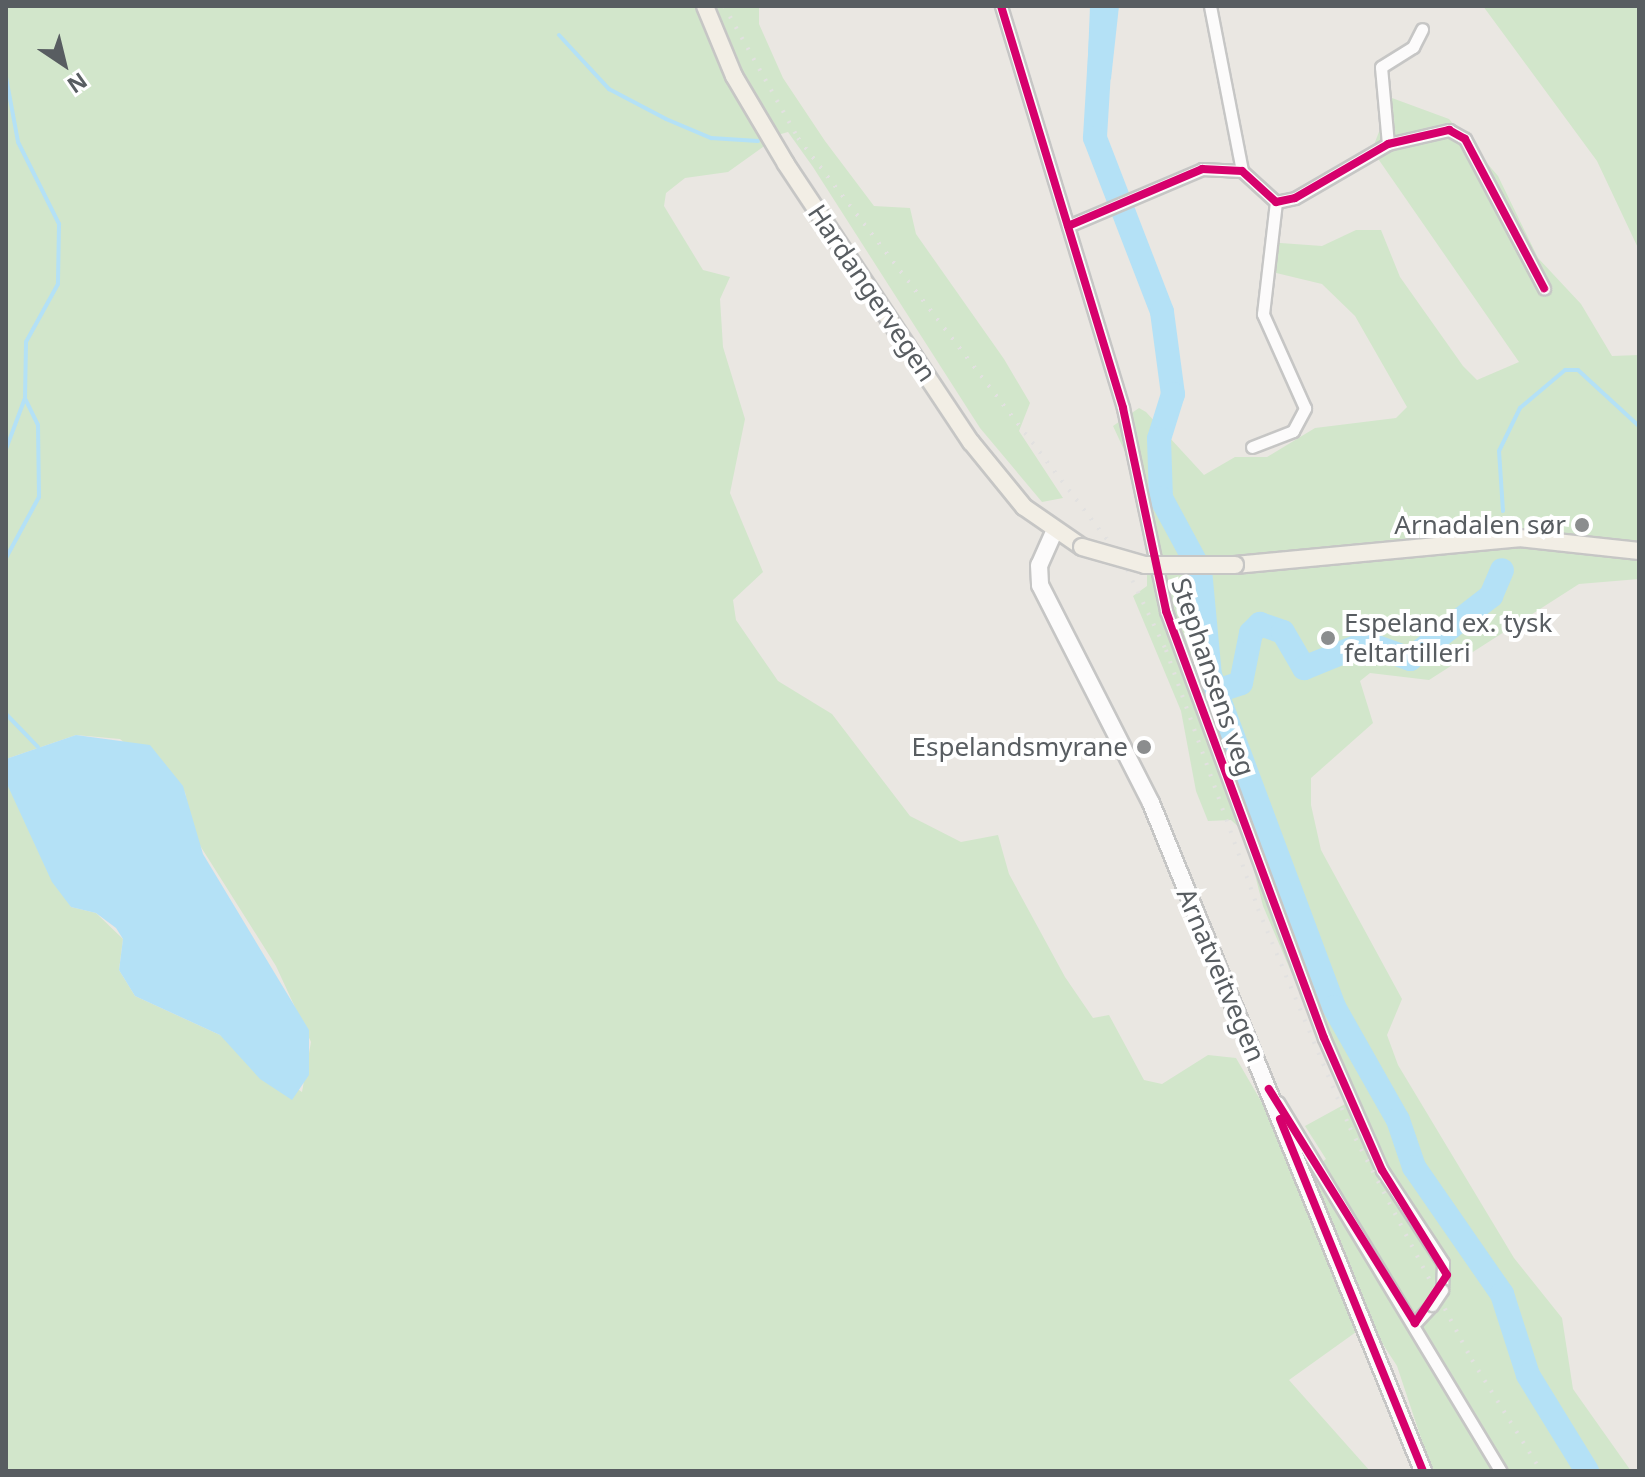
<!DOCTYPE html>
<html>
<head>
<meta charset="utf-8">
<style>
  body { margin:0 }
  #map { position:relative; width:1645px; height:1477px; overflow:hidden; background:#eae7e2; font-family:"Noto Sans",sans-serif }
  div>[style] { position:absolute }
  .green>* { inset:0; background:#d2e6cb }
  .water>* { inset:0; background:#b4e1f6 }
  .stream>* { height:4px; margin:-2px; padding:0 2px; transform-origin:2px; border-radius:2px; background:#b4e1f6 }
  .river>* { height:24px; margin:-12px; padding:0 12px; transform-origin:12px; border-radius:12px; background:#b4e1f6 }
  .roads { filter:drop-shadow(2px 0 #c6c6c5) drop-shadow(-2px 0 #c6c6c5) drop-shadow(0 2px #c6c6c5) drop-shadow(0 -2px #c6c6c5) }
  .street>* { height:11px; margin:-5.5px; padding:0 5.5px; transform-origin:5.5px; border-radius:5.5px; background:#fcfbfb }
  .secondary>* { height:16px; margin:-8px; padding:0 8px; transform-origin:8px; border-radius:8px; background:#fcfbfb }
  .primary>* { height:16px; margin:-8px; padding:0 8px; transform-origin:8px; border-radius:8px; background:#f2eee5 }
  .rail>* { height:4px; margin-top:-2px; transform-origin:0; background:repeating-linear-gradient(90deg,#e2e1e0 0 2px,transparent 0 12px) }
  .bridges { filter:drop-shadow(2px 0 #c6c6c5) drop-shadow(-2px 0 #c6c6c5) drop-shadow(0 2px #c6c6c5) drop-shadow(0 -2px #c6c6c5) }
  .street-bridge>* { height:11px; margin:-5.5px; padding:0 5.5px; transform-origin:5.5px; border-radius:5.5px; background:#fcfbfb }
  .primary-bridge>* { height:16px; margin:-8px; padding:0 8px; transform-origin:8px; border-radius:8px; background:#f2eee5 }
  .cycleway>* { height:8px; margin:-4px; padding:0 4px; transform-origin:4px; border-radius:4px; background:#d6006c }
  .dots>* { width:22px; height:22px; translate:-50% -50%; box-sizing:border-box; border:4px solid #fff; border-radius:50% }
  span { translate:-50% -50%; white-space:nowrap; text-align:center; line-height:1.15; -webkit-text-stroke:8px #fff; paint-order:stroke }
  .street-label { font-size:26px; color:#585d61 }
  .poi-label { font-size:26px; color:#585d61 }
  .right { translate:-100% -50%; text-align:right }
  .left { translate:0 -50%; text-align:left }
  .frame { position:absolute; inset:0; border:8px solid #585d61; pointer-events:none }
  .north { position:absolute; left:24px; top:24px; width:80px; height:80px; -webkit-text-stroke:6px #fff; paint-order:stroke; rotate:145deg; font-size:22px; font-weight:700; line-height:32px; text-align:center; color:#585d61 }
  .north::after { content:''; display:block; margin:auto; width:28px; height:36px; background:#585d61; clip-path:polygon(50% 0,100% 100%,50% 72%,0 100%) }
</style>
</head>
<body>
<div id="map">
  <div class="green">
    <i style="clip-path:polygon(6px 6px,759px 6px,759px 24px,783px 78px,825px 141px,874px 206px,910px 208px,916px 234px,1004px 359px,1030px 403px,1019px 431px,1063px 498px,1042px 502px,980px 428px,813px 167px,788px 132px,781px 134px,728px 172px,685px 178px,666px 193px,664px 206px,703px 270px,730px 277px,720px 299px,723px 347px,745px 419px,730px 493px,763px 572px,733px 600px,736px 620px,778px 681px,832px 714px,910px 816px,961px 842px,998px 835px,1009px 874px,1065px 977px,1093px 1018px,1109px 1015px,1144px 1080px,1162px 1084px,1208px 1055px,1236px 1058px,1304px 1175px,1326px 1159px,1305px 1126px,1347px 1103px,1263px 906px,1244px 832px,1231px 820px,1208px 821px,1196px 791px,1181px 711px,1133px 596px,1147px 586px,1147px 554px,1126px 454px,1113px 426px,1139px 408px,1146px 412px,1204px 475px,1235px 457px,1267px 457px,1315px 428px,1396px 418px,1407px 407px,1355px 316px,1322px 284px,1264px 270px,1268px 242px,1322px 246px,1356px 230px,1381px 230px,1400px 277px,1463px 366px,1477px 380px,1519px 362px,1372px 150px,1392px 98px,1449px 119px,1498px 176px,1538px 258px,1581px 304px,1612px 356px,1639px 355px,1639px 579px,1579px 584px,1429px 680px,1370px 673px,1360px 681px,1373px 723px,1311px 778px,1311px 805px,1321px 850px,1402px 999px,1387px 1035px,1398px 1065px,1514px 1258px,1562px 1318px,1573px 1389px,1631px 1471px,1432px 1471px,1397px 1366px,1375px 1332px,1363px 1327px,1289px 1380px,1370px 1471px,6px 1471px,6px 782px,71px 907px,96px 913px,123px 939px,119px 970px,135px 996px,220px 1035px,302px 1092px,311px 1042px,276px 966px,194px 836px,185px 792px,120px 739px,76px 735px,6px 759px)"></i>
    <i style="clip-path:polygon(1483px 6px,1639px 6px,1639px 250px,1597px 161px)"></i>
  </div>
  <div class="water">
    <i style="clip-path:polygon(1090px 6px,1119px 6px,1111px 79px,1095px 94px,1087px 82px)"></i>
    <i style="clip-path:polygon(76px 735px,150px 745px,183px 786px,203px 854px,309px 1030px,309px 1075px,292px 1100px,260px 1079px,220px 1035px,135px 996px,119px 970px,123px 939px,116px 928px,96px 913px,71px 907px,52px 882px,6px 782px,6px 759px)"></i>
  </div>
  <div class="stream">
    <i style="left:559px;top:35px;width:74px;rotate:47.2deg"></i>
    <i style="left:609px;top:89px;width:64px;rotate:27.8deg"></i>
    <i style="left:666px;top:119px;width:49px;rotate:22.9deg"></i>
    <i style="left:711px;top:138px;width:47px;rotate:3.7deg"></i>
    <i style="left:6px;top:77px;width:66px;rotate:79.5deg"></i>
    <i style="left:18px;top:142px;width:92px;rotate:63.4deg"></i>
    <i style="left:59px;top:224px;width:60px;rotate:91deg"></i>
    <i style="left:58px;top:284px;width:66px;rotate:118.9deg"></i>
    <i style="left:26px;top:342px;width:56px;rotate:91deg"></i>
    <i style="left:25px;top:398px;width:54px;rotate:110.4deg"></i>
    <i style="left:1503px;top:511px;width:60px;rotate:-93.8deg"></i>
    <i style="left:1499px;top:451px;width:48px;rotate:-64deg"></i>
    <i style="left:1520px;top:408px;width:59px;rotate:-40.2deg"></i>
    <i style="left:1565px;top:370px;width:13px"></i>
    <i style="left:1578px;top:370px;width:83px;rotate:42.6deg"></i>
    <i style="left:6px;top:558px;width:69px;rotate:-61.6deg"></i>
    <i style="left:39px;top:497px;width:72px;rotate:-90.8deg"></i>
    <i style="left:38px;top:425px;width:28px;rotate:-116deg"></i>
    <i style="left:6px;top:714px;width:46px;rotate:45.9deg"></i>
  </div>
  <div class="river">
    <i style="left:1103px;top:6px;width:132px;rotate:93.5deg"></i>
    <i style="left:1095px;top:138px;width:186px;rotate:68.9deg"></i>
    <i style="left:1162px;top:312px;width:83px;rotate:82.4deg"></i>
    <i style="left:1173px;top:394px;width:47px;rotate:107.3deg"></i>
    <i style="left:1159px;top:439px;width:59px;rotate:88.1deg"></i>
    <i style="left:1161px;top:498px;width:82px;rotate:61.6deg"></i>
    <i style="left:1200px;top:570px;width:105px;rotate:84.6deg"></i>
    <i style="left:1210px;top:675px;width:354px;rotate:69.5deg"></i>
    <i style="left:1334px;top:1007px;width:130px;rotate:60.5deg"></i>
    <i style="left:1398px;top:1120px;width:50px;rotate:71.2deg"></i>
    <i style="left:1414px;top:1167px;width:155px;rotate:55.3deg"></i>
    <i style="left:1502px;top:1294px;width:85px;rotate:72.2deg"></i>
    <i style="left:1528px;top:1375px;width:113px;rotate:58.4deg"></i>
    <i style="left:1217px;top:691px;width:25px;rotate:-18deg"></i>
    <i style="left:1241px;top:683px;width:51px;rotate:-78.7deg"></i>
    <i style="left:1251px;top:633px;width:13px;rotate:-45deg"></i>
    <i style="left:1260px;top:624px;width:24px;rotate:19deg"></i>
    <i style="left:1283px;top:632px;width:42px;rotate:59.7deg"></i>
    <i style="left:1304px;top:668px;width:67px;rotate:-22deg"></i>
    <i style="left:1366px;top:643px;width:47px;rotate:20deg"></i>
    <i style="left:1410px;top:659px;width:103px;rotate:-37.9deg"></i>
    <i style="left:1491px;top:596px;width:28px;rotate:-67deg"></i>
  </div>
  <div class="roads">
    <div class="street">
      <i style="left:1001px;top:6px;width:420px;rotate:73.1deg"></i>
      <i style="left:1123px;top:408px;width:208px;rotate:78deg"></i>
      <i style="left:1166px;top:611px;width:455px;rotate:69.7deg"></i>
      <i style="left:1324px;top:1038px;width:144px;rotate:66.3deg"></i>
      <i style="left:1382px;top:1170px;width:111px;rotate:56.7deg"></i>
      <i style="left:1443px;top:1263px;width:27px;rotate:92deg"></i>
      <i style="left:1210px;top:6px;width:168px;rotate:79deg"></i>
      <i style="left:1388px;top:144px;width:77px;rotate:-95.2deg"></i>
      <i style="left:1381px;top:67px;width:38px;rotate:-32deg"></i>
      <i style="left:1413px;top:47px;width:20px;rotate:-63deg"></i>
      <i style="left:1068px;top:226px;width:146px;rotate:-23deg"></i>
      <i style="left:1202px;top:169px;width:40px;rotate:2.9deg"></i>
      <i style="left:1242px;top:171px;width:46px;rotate:42.4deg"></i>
      <i style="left:1276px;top:202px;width:19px;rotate:-12deg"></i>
      <i style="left:1295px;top:198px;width:108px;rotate:-30.1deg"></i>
      <i style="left:1388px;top:144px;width:63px;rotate:-12.9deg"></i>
      <i style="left:1449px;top:130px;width:18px;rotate:29deg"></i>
      <i style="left:1465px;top:139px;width:169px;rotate:62.1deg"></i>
      <i style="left:1252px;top:447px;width:44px;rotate:-21.3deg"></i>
      <i style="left:1293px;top:431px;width:26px;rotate:-62deg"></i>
      <i style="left:1305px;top:408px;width:103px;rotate:-114.1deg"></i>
      <i style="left:1263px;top:314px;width:113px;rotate:-83.4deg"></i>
      <i style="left:1278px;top:1102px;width:431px;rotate:58.9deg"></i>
      <i style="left:1415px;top:1323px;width:25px;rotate:-47deg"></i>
    </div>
    <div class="secondary">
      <i style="left:1054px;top:532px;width:36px;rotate:114deg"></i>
      <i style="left:1039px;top:565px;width:20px;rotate:87deg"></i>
      <i style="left:1040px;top:585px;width:245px;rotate:63deg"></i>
      <i style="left:1151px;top:803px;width:721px;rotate:67.84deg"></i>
    </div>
    <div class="primary">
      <i style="left:705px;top:6px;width:76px;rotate:67.5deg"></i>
      <i style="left:734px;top:76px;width:102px;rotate:59.4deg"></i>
      <i style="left:786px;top:164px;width:334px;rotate:56.4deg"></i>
      <i style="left:971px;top:442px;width:84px;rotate:50.8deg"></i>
      <i style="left:1024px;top:507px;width:70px;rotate:34.6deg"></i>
      <i style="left:1235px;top:565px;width:285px;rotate:-5.4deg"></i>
      <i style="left:1519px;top:538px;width:121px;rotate:6.2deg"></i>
    </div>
  </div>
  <div class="rail">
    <i style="left:724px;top:6px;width:151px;rotate:60.7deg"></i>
    <i style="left:798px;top:138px;width:531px;rotate:52.42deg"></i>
    <i style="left:1122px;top:559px;width:101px;rotate:64.2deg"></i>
    <i style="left:1166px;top:650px;width:275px;rotate:70.4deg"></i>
    <i style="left:1258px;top:909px;width:238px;rotate:67.2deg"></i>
    <i style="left:1350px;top:1128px;width:262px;rotate:62.3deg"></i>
    <i style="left:1472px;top:1360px;width:131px;rotate:58.1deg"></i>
  </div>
  <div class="bridges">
    <div class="street-bridge">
      <i style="left:1432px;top:1305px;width:18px;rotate:-56deg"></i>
    </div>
    <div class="primary-bridge">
      <i style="left:1082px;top:547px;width:66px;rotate:15.9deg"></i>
      <i style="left:1145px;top:565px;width:90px"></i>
    </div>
  </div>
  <div class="cycleway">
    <i style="left:1001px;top:6px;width:420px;rotate:73.1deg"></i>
    <i style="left:1123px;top:408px;width:208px;rotate:78deg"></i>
    <i style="left:1166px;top:611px;width:455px;rotate:69.7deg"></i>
    <i style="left:1324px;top:1038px;width:144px;rotate:66.3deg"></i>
    <i style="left:1382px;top:1170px;width:123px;rotate:58.2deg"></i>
    <i style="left:1447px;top:1275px;width:58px;rotate:123.7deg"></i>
    <i style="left:1415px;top:1323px;width:276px;rotate:-122deg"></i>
    <i style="left:1068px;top:226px;width:146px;rotate:-23deg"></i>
    <i style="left:1202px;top:169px;width:40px;rotate:2.9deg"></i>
    <i style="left:1242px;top:171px;width:46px;rotate:42.4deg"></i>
    <i style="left:1276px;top:202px;width:19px;rotate:-12deg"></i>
    <i style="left:1295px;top:198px;width:108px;rotate:-30.1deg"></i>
    <i style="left:1388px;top:144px;width:63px;rotate:-12.9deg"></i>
    <i style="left:1449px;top:130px;width:18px;rotate:29deg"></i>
    <i style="left:1465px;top:139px;width:169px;rotate:62.1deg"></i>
    <i style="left:1280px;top:1119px;width:380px;rotate:67.9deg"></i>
  </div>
  <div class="dots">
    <i style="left:1582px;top:525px;background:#8b8d8e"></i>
    <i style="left:1328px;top:638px;background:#8b8d8e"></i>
    <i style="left:1144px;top:747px;background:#8b8d8e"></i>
  </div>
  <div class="street-label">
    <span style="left:872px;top:293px;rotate:56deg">Hardangervegen</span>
    <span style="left:1213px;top:677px;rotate:71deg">Stephansens veg</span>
    <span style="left:1221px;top:975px;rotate:67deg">Arnatveitvegen</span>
  </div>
  <div class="poi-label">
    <span class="right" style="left:1566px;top:525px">Arnadalen sør</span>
    <span class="left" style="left:1344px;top:638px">Espeland ex. tysk<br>feltartilleri</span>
    <span class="right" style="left:1128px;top:747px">Espelandsmyrane</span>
  </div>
  <div class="frame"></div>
  <div class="north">N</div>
</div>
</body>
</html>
